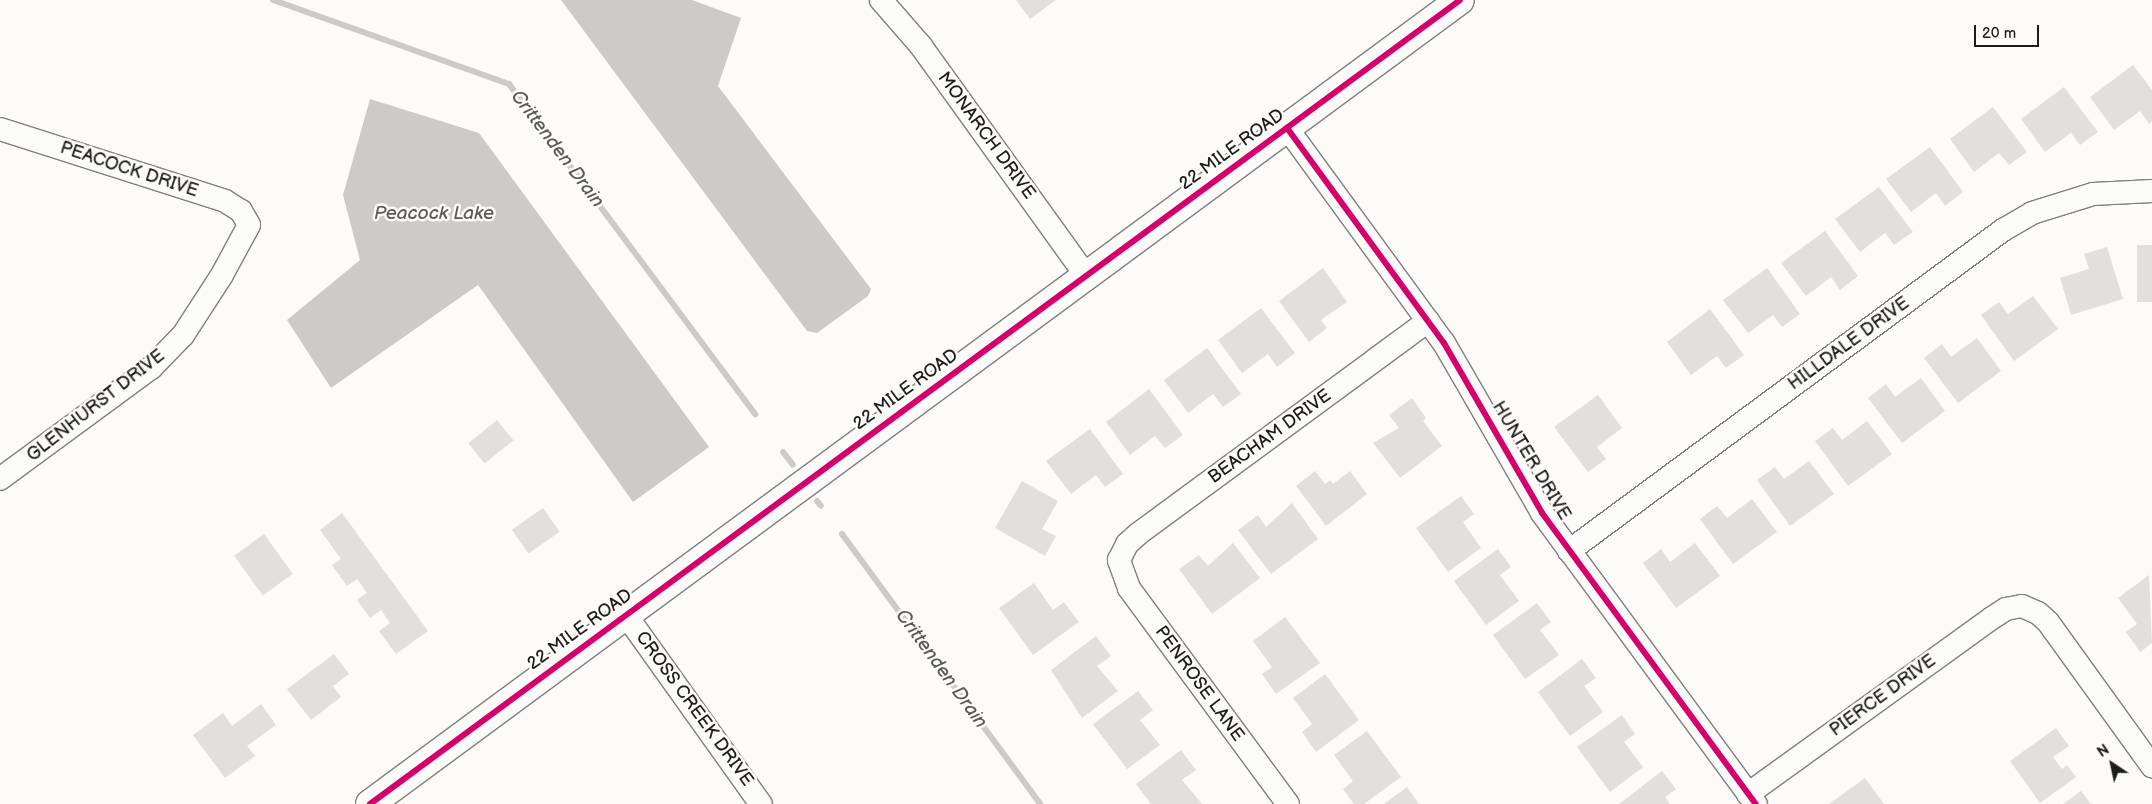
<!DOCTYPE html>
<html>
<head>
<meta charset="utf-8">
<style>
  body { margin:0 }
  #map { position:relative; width:2152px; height:804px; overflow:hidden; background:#fcfbf8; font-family:"Balsamiq Sans",sans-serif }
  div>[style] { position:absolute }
  .water>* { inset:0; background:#cccbc7 }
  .stream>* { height:6px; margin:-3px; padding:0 3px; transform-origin:3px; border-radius:3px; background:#cccbc7 }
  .building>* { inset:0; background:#e1e0de; transform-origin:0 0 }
  .roads { filter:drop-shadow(1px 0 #81807f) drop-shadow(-1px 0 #81807f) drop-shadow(0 1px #81807f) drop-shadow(0 -1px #81807f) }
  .minor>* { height:22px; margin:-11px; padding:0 11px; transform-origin:11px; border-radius:11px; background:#fbfbf9 }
  .tertiary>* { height:28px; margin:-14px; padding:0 14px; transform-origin:14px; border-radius:14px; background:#fbfbf9 }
  .cycleway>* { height:6px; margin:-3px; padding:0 3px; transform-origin:3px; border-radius:3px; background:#d6006c }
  span { translate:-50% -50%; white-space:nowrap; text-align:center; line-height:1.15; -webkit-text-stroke:5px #fdfcf7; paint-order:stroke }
  .street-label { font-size:18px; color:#1c1c1c }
  .water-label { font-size:19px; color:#5a5a58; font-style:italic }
  .north { position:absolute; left:2087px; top:739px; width:50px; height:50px; -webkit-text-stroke:4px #fdfcf7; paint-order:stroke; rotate:326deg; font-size:14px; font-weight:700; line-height:20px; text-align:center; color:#1c1c1c }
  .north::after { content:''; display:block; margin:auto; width:18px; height:22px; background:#1c1c1c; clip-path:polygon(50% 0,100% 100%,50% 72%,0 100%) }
  .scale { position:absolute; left:1974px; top:25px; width:65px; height:22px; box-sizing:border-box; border:2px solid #1c1c1c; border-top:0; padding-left:6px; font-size:15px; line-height:18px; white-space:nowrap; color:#1c1c1c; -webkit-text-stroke:4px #fdfcf7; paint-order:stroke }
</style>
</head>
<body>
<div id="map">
  <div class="water">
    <i style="clip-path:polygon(561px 0,692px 0,741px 18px,718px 86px,871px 289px,868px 296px,817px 333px,807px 331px)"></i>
    <i style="clip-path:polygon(370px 99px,479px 133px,709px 447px,633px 502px,478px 285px,331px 388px,287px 320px,360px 260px,343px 195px)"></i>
  </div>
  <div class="stream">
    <i style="left:273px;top:0;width:251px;rotate:19.6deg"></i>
    <i style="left:509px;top:84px;width:412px;rotate:53.3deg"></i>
    <i style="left:783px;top:452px;width:16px;rotate:52deg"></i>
    <i style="left:817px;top:501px;width:6px;rotate:51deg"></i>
    <i style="left:842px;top:534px;width:335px;rotate:53.7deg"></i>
  </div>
  <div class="building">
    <i style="clip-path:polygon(1016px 0,1056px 0,1030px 19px)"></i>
    <i style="clip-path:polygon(2133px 65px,2152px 90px,2152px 121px,2149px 124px,2140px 111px,2114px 130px,2090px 97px)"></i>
    <i style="clip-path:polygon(2064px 87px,2098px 132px,2080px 145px,2071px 133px,2045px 152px,2021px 119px)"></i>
    <i style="clip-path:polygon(1993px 107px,2027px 152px,2009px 165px,1999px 153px,1974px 172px,1950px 139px)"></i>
    <i style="clip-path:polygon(1930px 147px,1963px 192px,1945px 206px,1936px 193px,1911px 212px,1886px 179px)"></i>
    <i style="clip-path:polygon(1879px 187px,1913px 232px,1894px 245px,1885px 233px,1860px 252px,1835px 219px)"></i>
    <i style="clip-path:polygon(1825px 231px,1858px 276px,1840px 290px,1831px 277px,1806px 296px,1781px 263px)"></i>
    <i style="left:2152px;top:245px;width:57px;height:15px;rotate:90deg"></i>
    <i style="clip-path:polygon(2107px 247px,2123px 299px,2071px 315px,2060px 278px,2089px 269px,2084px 254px)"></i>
    <i style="clip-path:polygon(1323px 268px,1347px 302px,1321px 320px,1327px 328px,1309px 342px,1279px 301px)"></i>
    <i style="clip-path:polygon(1767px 268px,1800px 314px,1782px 327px,1773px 315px,1748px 333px,1723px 300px)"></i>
    <i style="clip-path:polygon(2033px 296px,2058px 329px,2014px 361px,1981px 315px,1999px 302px,2008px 314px)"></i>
    <i style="clip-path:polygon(1261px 308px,1295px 353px,1277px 367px,1268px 354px,1242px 373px,1218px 340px)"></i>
    <i style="clip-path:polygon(1710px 309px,1744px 355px,1726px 368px,1717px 356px,1691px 375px,1667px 342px)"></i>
    <i style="clip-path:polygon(1977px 338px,2001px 371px,1958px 403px,1924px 358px,1942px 344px,1951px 357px)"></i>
    <i style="clip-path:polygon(1207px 348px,1241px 394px,1223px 407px,1213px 394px,1188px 413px,1164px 380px)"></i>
    <i style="clip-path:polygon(1921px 378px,1945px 411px,1902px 443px,1868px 398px,1886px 384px,1895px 397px)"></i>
    <i style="clip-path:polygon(1149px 389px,1183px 435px,1165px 448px,1155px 436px,1130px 455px,1106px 422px)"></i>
    <i style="clip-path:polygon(1598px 395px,1622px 428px,1597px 447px,1606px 459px,1588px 472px,1554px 427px)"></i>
    <i style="clip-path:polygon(1412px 398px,1426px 418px,1423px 421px,1442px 446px,1400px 478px,1373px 443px,1399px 428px,1389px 415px)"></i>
    <i style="left:497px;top:420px;width:26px;height:37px;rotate:51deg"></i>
    <i style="clip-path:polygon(1867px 421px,1892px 454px,1848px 486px,1815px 441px,1833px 428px,1842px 440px)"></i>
    <i style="clip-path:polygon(1090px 429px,1123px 474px,1105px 487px,1096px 475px,1071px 494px,1046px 461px)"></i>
    <i style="clip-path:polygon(1809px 461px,1834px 494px,1790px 526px,1757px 480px,1775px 467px,1784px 479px)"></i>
    <i style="clip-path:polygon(1315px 471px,1325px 484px,1330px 480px,1333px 484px,1350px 471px,1367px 494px,1326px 526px,1296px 486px)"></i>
    <i style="clip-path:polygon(1022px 481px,1058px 501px,1042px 529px,1056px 536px,1045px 556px,995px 528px)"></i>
    <i style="clip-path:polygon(1461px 496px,1474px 514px,1463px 522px,1481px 548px,1448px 572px,1416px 528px)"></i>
    <i style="clip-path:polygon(1752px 499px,1777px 532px,1733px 564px,1700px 519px,1717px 506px,1727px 518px)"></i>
    <i style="clip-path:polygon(1292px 503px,1318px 539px,1271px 574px,1238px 530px,1258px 515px,1266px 527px)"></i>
    <i style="left:543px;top:508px;width:29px;height:38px;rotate:55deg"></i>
    <i style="clip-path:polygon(342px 513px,428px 631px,396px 654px,379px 631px,390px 623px,381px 610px,370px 618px,357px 600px,367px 593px,357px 579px,347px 586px,332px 565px,341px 559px,320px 530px)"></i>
    <i style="left:264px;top:534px;width:49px;height:37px;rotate:54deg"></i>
    <i style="clip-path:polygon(1233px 543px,1260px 578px,1212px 614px,1179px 569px,1199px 555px,1208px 566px)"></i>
    <i style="clip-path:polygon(1695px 543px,1720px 576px,1676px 608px,1643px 563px,1661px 549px,1670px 562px)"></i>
    <i style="clip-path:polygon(1498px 549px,1511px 567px,1500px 575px,1519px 601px,1486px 625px,1454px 581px)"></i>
    <i style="clip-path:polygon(2149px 575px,2152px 643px,2140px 652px,2126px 632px,2137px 624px,2118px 598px)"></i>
    <i style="clip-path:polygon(1034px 583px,1053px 610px,1064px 602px,1079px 622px,1033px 655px,999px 608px)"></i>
    <i style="clip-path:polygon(1537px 603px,1551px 622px,1540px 630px,1559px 655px,1525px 679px,1493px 635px)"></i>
    <i style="clip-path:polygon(1285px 617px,1320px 663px,1276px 694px,1262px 674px,1272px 667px,1253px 641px)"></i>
    <i style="clip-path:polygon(1096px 636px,1111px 656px,1097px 666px,1118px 691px,1082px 718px,1051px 670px)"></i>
    <i style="clip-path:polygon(334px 654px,349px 674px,333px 686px,341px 697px,311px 720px,287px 689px)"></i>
    <i style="clip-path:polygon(1582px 659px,1596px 678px,1584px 686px,1603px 712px,1570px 736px,1538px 692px)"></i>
    <i style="clip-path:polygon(1325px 674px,1359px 720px,1316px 752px,1302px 732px,1312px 724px,1293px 698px)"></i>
    <i style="clip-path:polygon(1138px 691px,1153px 710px,1140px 720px,1160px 745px,1127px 769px,1093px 724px)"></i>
    <i style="clip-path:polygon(261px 704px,276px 725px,247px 746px,255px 756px,225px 778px,193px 735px,223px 713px,232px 726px)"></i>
    <i style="clip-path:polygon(1622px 715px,1635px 734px,1624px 742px,1643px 767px,1610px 792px,1577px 747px)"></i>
    <i style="clip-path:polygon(2056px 728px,2069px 746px,2053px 757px,2062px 769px,2067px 765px,2076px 777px,2040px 803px,2010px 761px)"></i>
    <i style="clip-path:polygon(1367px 731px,1401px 777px,1364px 804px,1354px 804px,1343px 789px,1353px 781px,1334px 755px)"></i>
    <i style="clip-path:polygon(1181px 750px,1196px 770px,1182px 780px,1202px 804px,1151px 804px,1136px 784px)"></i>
    <i style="clip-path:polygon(1662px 771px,1676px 789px,1665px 797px,1670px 804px,1619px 804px)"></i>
    <i style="clip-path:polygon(1865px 778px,1884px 804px,1829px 804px)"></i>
    <i style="clip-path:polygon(1407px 787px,1419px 804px,1384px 804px)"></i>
    <i style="clip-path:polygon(2081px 791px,2091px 804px,2063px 804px)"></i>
  </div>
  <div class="roads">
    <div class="minor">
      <i style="left:881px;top:0;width:61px;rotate:49deg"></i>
      <i style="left:921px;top:46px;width:283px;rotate:54.3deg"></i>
      <i style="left:1287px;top:128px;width:266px;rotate:53.9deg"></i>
      <i style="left:1444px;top:343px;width:196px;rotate:60deg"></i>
      <i style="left:1542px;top:513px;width:361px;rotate:53.7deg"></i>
      <i style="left:0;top:129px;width:236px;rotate:17.7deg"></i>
      <i style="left:225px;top:201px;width:19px;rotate:32deg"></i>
      <i style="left:241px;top:211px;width:16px;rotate:60deg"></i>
      <i style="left:249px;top:225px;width:57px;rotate:118.4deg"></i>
      <i style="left:222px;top:275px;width:72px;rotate:123deg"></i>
      <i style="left:183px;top:335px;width:46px;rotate:134.1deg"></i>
      <i style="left:151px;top:368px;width:187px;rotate:143.7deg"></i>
      <i style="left:1569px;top:551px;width:540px;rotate:-36.49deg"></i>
      <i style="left:2003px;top:230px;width:34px;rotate:-30deg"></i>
      <i style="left:2032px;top:213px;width:64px;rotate:-17.3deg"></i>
      <i style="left:2093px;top:194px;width:59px;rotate:-2.9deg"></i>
      <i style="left:626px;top:615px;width:232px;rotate:54.5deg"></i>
      <i style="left:1748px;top:794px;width:301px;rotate:-35.8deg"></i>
      <i style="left:1992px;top:618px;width:17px;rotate:-33deg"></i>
      <i style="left:2006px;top:609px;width:16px;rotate:-11deg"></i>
      <i style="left:2022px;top:606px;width:17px;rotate:24deg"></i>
      <i style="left:2038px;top:613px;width:13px;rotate:42deg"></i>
      <i style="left:2048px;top:622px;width:178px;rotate:54.2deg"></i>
      <i style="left:1288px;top:804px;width:268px;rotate:-126.4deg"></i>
      <i style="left:1129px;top:588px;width:30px;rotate:-110deg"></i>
      <i style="left:1119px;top:560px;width:18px;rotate:-63deg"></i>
      <i style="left:1127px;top:544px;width:15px;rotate:-42deg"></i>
      <i style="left:1138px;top:534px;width:360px;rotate:-36.3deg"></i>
    </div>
    <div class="tertiary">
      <i style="left:370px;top:804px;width:1354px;rotate:-36.41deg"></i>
    </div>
  </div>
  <div class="cycleway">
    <i style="left:1287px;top:128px;width:266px;rotate:53.9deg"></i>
    <i style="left:1444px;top:343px;width:196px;rotate:60deg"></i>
    <i style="left:1542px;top:513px;width:361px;rotate:53.7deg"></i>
    <i style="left:370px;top:804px;width:1354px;rotate:-36.41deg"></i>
  </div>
  <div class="street-label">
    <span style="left:986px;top:136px;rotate:54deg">MONARCH DRIVE</span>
    <span style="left:1232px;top:150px;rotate:-36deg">22 MILE ROAD</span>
    <span style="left:129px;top:170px;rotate:18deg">PEACOCK DRIVE</span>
    <span style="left:1849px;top:344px;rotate:-36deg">HILLDALE DRIVE</span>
    <span style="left:906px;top:390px;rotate:-36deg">22 MILE ROAD</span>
    <span style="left:96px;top:406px;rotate:-38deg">GLENHURST DRIVE</span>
    <span style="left:1270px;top:437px;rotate:-36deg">BEACHAM DRIVE</span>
    <span style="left:1531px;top:461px;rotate:59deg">HUNTER DRIVE</span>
    <span style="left:580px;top:630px;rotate:-36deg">22 MILE ROAD</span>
    <span style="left:1199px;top:684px;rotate:54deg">PENROSE LANE</span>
    <span style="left:1883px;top:696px;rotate:-36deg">PIERCE DRIVE</span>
    <span style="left:694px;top:709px;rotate:54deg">CROSS CREEK DRIVE</span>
  </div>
  <div class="water-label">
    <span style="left:557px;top:149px;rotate:53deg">Crittenden Drain</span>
    <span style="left:434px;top:214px">Peacock Lake</span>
    <span style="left:941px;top:669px;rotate:54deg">Crittenden Drain</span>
  </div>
  <div class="north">N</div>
  <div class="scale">20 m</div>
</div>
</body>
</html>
